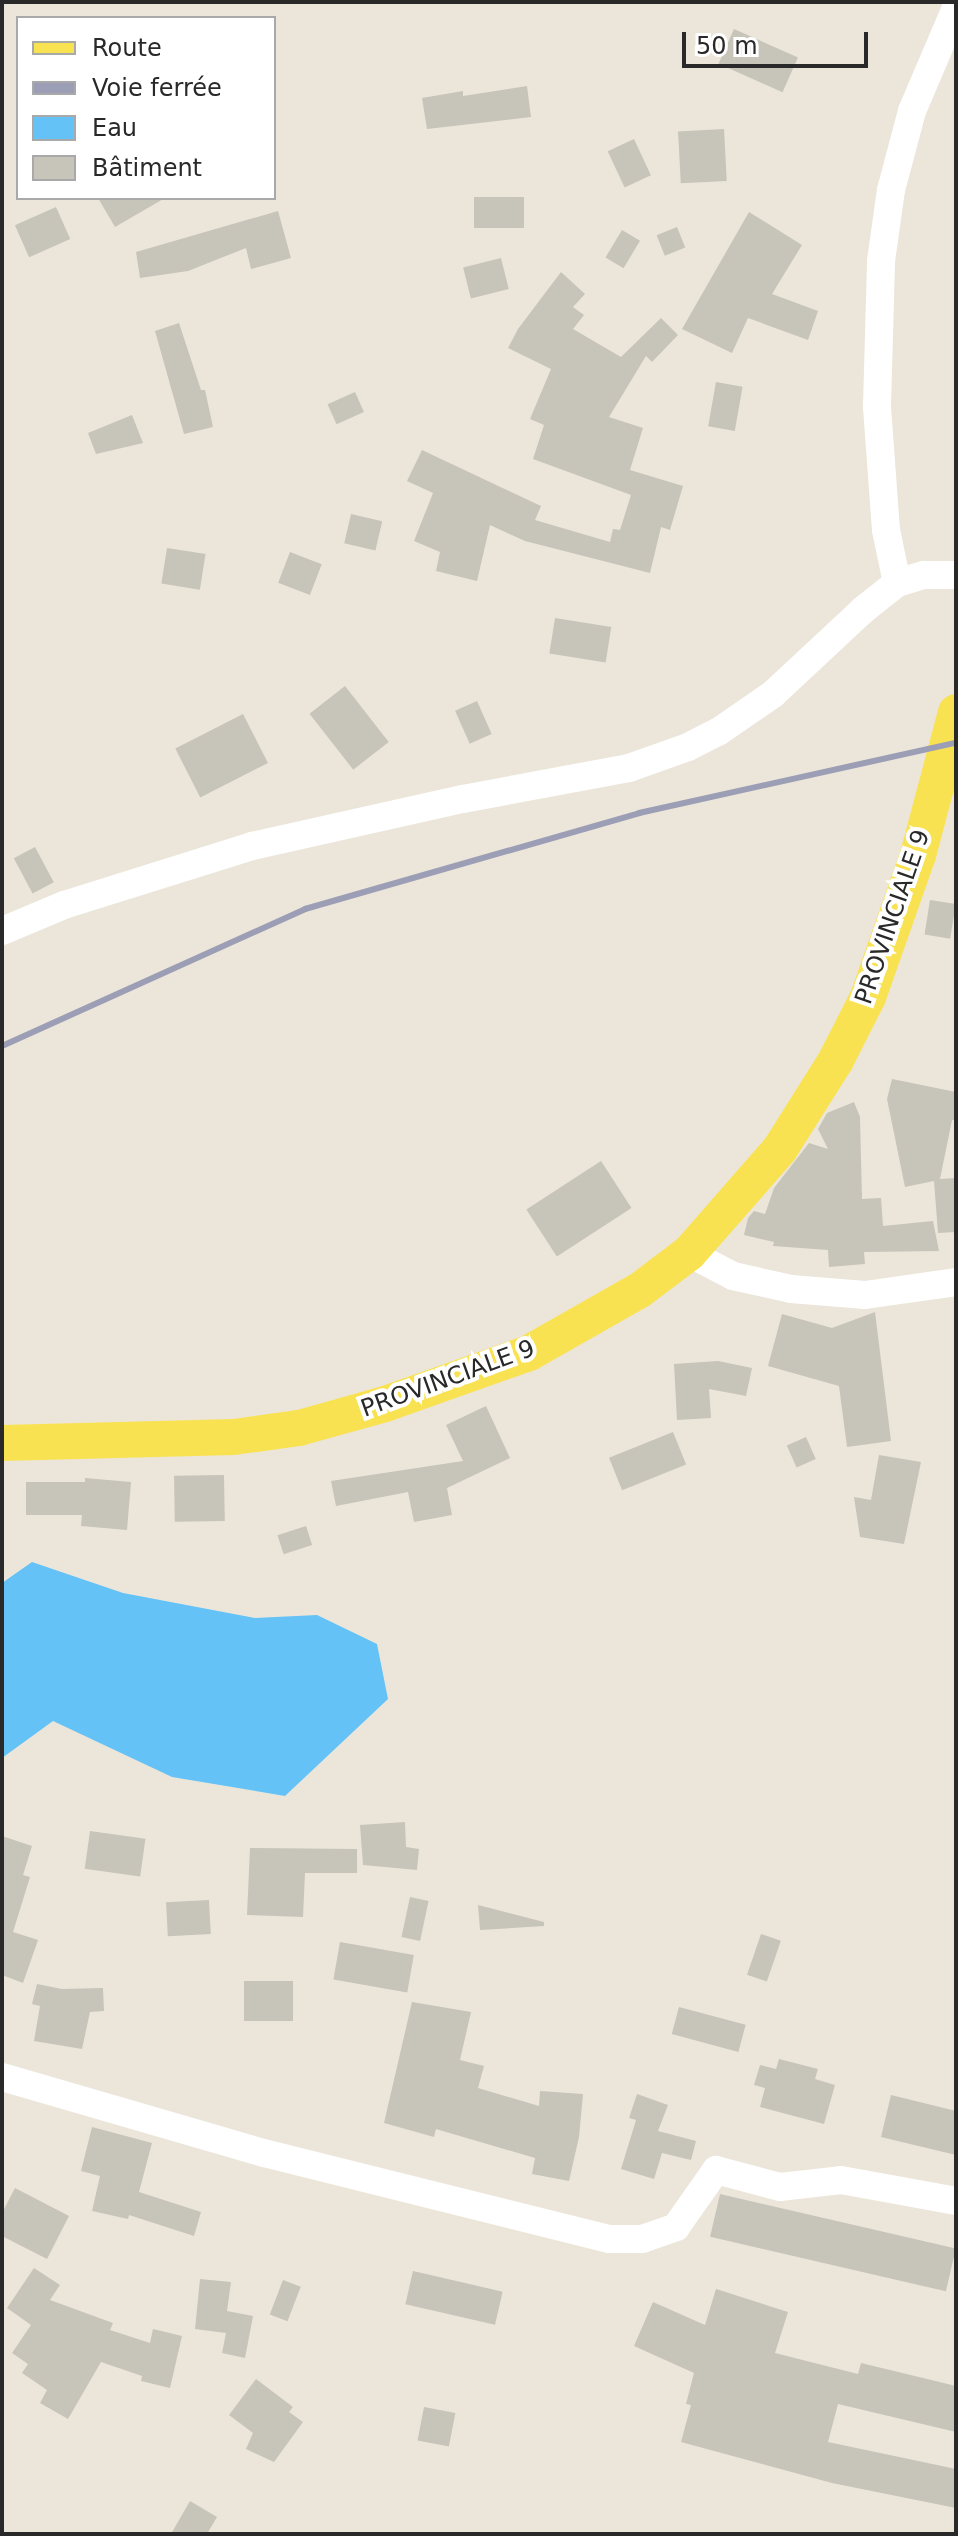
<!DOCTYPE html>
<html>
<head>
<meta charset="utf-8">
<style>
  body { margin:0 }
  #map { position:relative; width:958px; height:2536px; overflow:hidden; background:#ece6da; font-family:"DejaVu Sans",sans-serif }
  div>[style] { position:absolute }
  .water>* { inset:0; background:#65c2f6 }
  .building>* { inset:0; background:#c7c4b9; transform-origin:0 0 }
  .minor>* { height:28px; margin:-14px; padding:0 14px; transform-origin:14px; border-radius:14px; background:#fff }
  .major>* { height:36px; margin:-18px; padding:0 18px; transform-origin:18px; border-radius:18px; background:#f9e252 }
  .rail>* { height:6px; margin:-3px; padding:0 3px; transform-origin:3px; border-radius:3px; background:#9c9eb5 }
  span { translate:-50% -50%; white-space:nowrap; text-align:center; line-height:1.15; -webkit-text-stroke:8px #fff; paint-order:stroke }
  .street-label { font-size:24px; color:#292929 }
  .frame { position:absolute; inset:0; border:4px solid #292929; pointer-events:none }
  .legend { position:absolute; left:16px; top:16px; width:260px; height:184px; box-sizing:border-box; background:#fff; border:2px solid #a9a9a9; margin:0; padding:10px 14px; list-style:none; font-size:24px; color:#292929 }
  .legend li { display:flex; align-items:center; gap:16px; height:40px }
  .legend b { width:40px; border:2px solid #a9a9a9 }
  .scale { position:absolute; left:682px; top:32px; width:186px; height:36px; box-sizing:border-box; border:4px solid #292929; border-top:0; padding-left:10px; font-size:24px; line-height:28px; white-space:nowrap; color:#292929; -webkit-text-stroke:6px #fff; paint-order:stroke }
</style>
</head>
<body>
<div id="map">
  <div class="water">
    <i style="clip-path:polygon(32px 1562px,123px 1593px,255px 1618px,317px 1615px,377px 1644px,388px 1699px,285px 1796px,172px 1777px,53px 1721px,2px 1758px,2px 1583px)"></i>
  </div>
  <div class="building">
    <i style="left:734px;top:29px;width:70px;height:38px;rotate:24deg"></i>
    <i style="clip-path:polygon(527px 86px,531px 117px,427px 129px,422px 98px,463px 91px,463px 96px)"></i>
    <i style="left:724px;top:129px;width:52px;height:46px;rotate:87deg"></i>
    <i style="left:634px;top:139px;width:40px;height:29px;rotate:65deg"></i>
    <i style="left:474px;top:197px;width:50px;height:31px"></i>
    <i style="clip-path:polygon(98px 198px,165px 198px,115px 227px)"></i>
    <i style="left:56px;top:207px;width:35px;height:45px;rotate:66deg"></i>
    <i style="clip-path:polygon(278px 211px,291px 258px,251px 269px,246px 248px,188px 271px,140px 278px,136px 252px)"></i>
    <i style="clip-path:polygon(749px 212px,802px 245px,772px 294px,818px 311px,808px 340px,748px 318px,732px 353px,682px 329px)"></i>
    <i style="left:677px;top:227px;width:22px;height:22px;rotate:68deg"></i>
    <i style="left:622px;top:230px;width:21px;height:32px;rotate:31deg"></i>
    <i style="left:501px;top:258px;width:32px;height:39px;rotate:76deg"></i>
    <i style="clip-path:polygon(561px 272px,585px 294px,573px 307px,584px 315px,573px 329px,621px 357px,661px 318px,678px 335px,652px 362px,646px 356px,609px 417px,643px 428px,630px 470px,683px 486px,670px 530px,661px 527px,650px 573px,525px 541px,490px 525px,477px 581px,436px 571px,440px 552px,414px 541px,433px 493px,407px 481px,422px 450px,541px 506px,535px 520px,610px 542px,613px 529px,620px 530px,631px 495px,533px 459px,544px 425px,530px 419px,551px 369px,508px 348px,518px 329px)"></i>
    <i style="clip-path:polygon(179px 323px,201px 390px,205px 390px,213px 427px,184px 434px,155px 331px)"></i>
    <i style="left:716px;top:382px;width:27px;height:45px;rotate:10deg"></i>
    <i style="left:355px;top:392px;width:22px;height:30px;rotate:66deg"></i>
    <i style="clip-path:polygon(132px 415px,143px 443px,96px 454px,88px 433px)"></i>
    <i style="left:351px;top:514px;width:32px;height:30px;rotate:13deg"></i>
    <i style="left:167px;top:548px;width:39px;height:36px;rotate:9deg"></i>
    <i style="left:290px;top:552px;width:34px;height:33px;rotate:21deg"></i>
    <i style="left:555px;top:618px;width:57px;height:36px;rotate:9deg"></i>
    <i style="left:345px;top:686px;width:71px;height:45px;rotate:52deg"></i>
    <i style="left:477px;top:701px;width:36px;height:24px;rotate:66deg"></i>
    <i style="left:243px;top:714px;width:55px;height:76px;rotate:63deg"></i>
    <i style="left:35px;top:847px;width:40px;height:24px;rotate:62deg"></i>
    <i style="left:930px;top:900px;width:26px;height:35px;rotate:9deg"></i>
    <i style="clip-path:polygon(892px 1079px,956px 1092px,956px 1120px,952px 1120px,940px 1179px,956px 1178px,956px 1232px,938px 1233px,934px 1181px,905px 1187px,887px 1099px)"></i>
    <i style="clip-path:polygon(854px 1102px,860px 1117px,862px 1199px,881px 1198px,883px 1226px,933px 1221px,939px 1251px,864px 1252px,865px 1264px,829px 1267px,828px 1250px,773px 1246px,774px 1242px,744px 1235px,748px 1218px,754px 1211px,765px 1214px,774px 1188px,809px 1143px,828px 1149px,818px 1129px,827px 1113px)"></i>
    <i style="left:601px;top:1161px;width:56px;height:89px;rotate:57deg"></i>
    <i style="clip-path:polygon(875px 1312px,891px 1441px,847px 1447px,839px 1386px,768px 1366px,782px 1314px,832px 1328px)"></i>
    <i style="clip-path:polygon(718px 1361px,752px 1368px,746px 1396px,709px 1389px,711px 1418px,677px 1420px,674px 1364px)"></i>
    <i style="clip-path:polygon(486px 1406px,510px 1458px,447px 1488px,452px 1515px,414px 1522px,408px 1492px,336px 1506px,331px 1481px,463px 1461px,446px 1425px)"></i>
    <i style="left:673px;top:1432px;width:35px;height:69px;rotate:68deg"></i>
    <i style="left:806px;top:1437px;width:24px;height:21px;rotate:66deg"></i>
    <i style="clip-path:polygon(879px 1455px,921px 1462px,904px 1544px,860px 1537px,854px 1497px,871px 1500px)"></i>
    <i style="left:224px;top:1475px;width:46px;height:50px;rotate:89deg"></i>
    <i style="clip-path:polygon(85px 1478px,131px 1482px,127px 1530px,81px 1526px,82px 1515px,26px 1515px,26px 1482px,85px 1482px)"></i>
    <i style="left:306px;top:1526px;width:20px;height:30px;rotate:72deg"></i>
    <i style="clip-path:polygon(405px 1822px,406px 1847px,419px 1849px,417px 1870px,363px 1865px,360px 1825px)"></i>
    <i style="left:90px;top:1831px;width:56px;height:38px;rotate:8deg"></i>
    <i style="clip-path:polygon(2px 1836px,32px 1846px,23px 1875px,30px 1877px,13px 1932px,38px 1940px,23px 1983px,2px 1975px)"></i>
    <i style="clip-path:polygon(250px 1848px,357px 1849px,357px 1873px,305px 1873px,303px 1917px,247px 1915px)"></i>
    <i style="left:410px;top:1897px;width:19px;height:41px;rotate:12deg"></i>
    <i style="left:209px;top:1900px;width:34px;height:43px;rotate:87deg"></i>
    <i style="clip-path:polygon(478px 1905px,544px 1922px,544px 1926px,480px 1930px)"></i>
    <i style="left:761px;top:1934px;width:21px;height:43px;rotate:19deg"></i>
    <i style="left:340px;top:1942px;width:75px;height:38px;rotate:10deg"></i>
    <i style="left:244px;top:1981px;width:49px;height:40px"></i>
    <i style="clip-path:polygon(37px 1984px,62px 1989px,103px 1988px,104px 2011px,90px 2012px,82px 2049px,34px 2041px,40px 2006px,32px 2004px)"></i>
    <i style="clip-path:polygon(412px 2002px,471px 2012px,460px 2060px,484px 2066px,478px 2088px,539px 2106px,540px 2091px,583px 2094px,579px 2137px,569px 2181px,532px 2174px,535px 2158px,436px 2129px,434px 2137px,384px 2123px)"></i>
    <i style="left:679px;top:2007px;width:69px;height:28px;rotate:15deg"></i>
    <i style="clip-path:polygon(779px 2059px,818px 2069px,815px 2079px,835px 2085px,824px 2124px,760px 2107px,765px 2088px,754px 2085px,760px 2065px,776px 2069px)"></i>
    <i style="clip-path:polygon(637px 2094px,668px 2105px,658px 2131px,696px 2141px,691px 2160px,662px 2153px,654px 2179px,621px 2169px,636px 2120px,629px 2118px)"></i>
    <i style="clip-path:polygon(891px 2095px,956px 2111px,956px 2155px,881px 2137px)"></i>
    <i style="clip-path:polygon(92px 2127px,152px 2143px,139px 2192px,201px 2212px,194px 2236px,129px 2215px,128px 2219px,92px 2211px,100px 2176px,81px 2171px)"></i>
    <i style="clip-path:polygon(15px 2188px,69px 2216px,47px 2259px,2px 2236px,2px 2213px)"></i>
    <i style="left:720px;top:2194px;width:242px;height:44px;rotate:13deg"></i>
    <i style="clip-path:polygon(34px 2268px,60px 2285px,50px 2300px,113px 2323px,110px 2330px,150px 2343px,153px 2329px,182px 2336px,170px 2388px,141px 2381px,142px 2376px,101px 2362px,68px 2419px,40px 2403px,47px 2390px,22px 2373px,28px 2364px,12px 2353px,31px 2325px,7px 2308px)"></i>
    <i style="left:413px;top:2271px;width:92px;height:34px;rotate:13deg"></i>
    <i style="clip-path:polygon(200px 2279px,231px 2282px,227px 2311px,253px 2316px,245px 2358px,222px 2353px,226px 2333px,195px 2329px)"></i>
    <i style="left:283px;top:2280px;width:19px;height:37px;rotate:21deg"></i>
    <i style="clip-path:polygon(716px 2289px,788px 2312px,775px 2353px,858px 2374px,861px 2363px,956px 2386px,956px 2432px,838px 2404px,828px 2442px,956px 2469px,956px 2508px,832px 2483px,681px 2442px,691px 2405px,686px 2404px,694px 2373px,634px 2346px,653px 2302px,705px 2325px)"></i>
    <i style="clip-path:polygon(256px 2379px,293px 2407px,289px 2412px,303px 2422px,274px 2462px,246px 2449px,253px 2433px,229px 2415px)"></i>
    <i style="left:424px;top:2407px;width:32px;height:34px;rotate:11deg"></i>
    <i style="clip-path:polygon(190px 2501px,217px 2517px,207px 2534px,171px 2534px)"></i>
  </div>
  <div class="minor">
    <i style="left:897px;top:583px;width:54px;rotate:-101.7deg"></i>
    <i style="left:886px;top:530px;width:124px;rotate:-94.2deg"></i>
    <i style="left:877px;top:406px;width:145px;rotate:-88.4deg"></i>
    <i style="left:881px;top:261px;width:72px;rotate:-82deg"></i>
    <i style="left:891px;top:190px;width:82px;rotate:-75.1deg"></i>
    <i style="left:912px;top:111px;width:112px;rotate:-66.9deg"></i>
    <i style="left:2px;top:931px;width:67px;rotate:-22.8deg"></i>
    <i style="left:64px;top:905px;width:197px;rotate:-17.4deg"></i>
    <i style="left:252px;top:846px;width:216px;rotate:-12.6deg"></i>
    <i style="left:463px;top:799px;width:169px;rotate:-10.6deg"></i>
    <i style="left:629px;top:768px;width:63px;rotate:-19.6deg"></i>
    <i style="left:688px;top:747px;width:34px;rotate:-27deg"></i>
    <i style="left:718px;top:732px;width:67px;rotate:-34.6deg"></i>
    <i style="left:773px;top:694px;width:123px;rotate:-43deg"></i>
    <i style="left:863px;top:610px;width:43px;rotate:-38.5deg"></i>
    <i style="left:897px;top:583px;width:28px;rotate:-17deg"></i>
    <i style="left:924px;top:575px;width:32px"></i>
    <i style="left:689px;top:1253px;width:50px;rotate:27.6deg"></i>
    <i style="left:733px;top:1276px;width:59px;rotate:12.6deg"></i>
    <i style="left:791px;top:1289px;width:74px;rotate:4.6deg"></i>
    <i style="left:865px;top:1295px;width:92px;rotate:-8.1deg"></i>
    <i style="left:2px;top:2077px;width:273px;rotate:16.2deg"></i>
    <i style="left:264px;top:2153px;width:356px;rotate:14deg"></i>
    <i style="left:609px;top:2239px;width:33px"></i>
    <i style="left:642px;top:2239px;width:36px;rotate:-19deg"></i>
    <i style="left:676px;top:2227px;width:70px;rotate:-54.9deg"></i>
    <i style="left:716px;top:2170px;width:66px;rotate:14.9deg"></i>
    <i style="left:780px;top:2187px;width:61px;rotate:-6.5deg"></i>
    <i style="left:841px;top:2180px;width:117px;rotate:10.3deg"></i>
  </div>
  <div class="major">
    <i style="left:2px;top:1443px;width:232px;rotate:-1.5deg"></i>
    <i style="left:234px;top:1437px;width:66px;rotate:-7.9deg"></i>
    <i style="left:299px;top:1428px;width:89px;rotate:-15.6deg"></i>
    <i style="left:385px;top:1404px;width:153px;rotate:-19.5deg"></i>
    <i style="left:529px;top:1353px;width:128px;rotate:-29.6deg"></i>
    <i style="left:640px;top:1290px;width:61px;rotate:-37.1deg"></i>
    <i style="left:689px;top:1253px;width:138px;rotate:-48.8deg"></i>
    <i style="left:780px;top:1149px;width:105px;rotate:-57.8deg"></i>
    <i style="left:836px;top:1060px;width:71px;rotate:-63.1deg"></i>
    <i style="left:868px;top:997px;width:151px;rotate:-70.6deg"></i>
    <i style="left:918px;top:855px;width:148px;rotate:-75.1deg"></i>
  </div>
  <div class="rail">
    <i style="left:2px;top:1046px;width:333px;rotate:-24.3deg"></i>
    <i style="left:305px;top:909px;width:348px;rotate:-16deg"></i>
    <i style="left:639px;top:813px;width:325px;rotate:-12.5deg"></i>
  </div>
  <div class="street-label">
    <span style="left:893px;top:917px;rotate:-71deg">PROVINCIALE 9</span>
    <span style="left:448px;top:1379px;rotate:-20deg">PROVINCIALE 9</span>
  </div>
  <div class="frame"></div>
  <ul class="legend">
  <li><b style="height:10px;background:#f9e252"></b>Route</li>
  <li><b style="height:10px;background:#9c9eb5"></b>Voie ferrée</li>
  <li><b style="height:22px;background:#65c2f6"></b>Eau</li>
  <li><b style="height:22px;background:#c7c4b9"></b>Bâtiment</li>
  </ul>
  <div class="scale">50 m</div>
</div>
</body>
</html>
